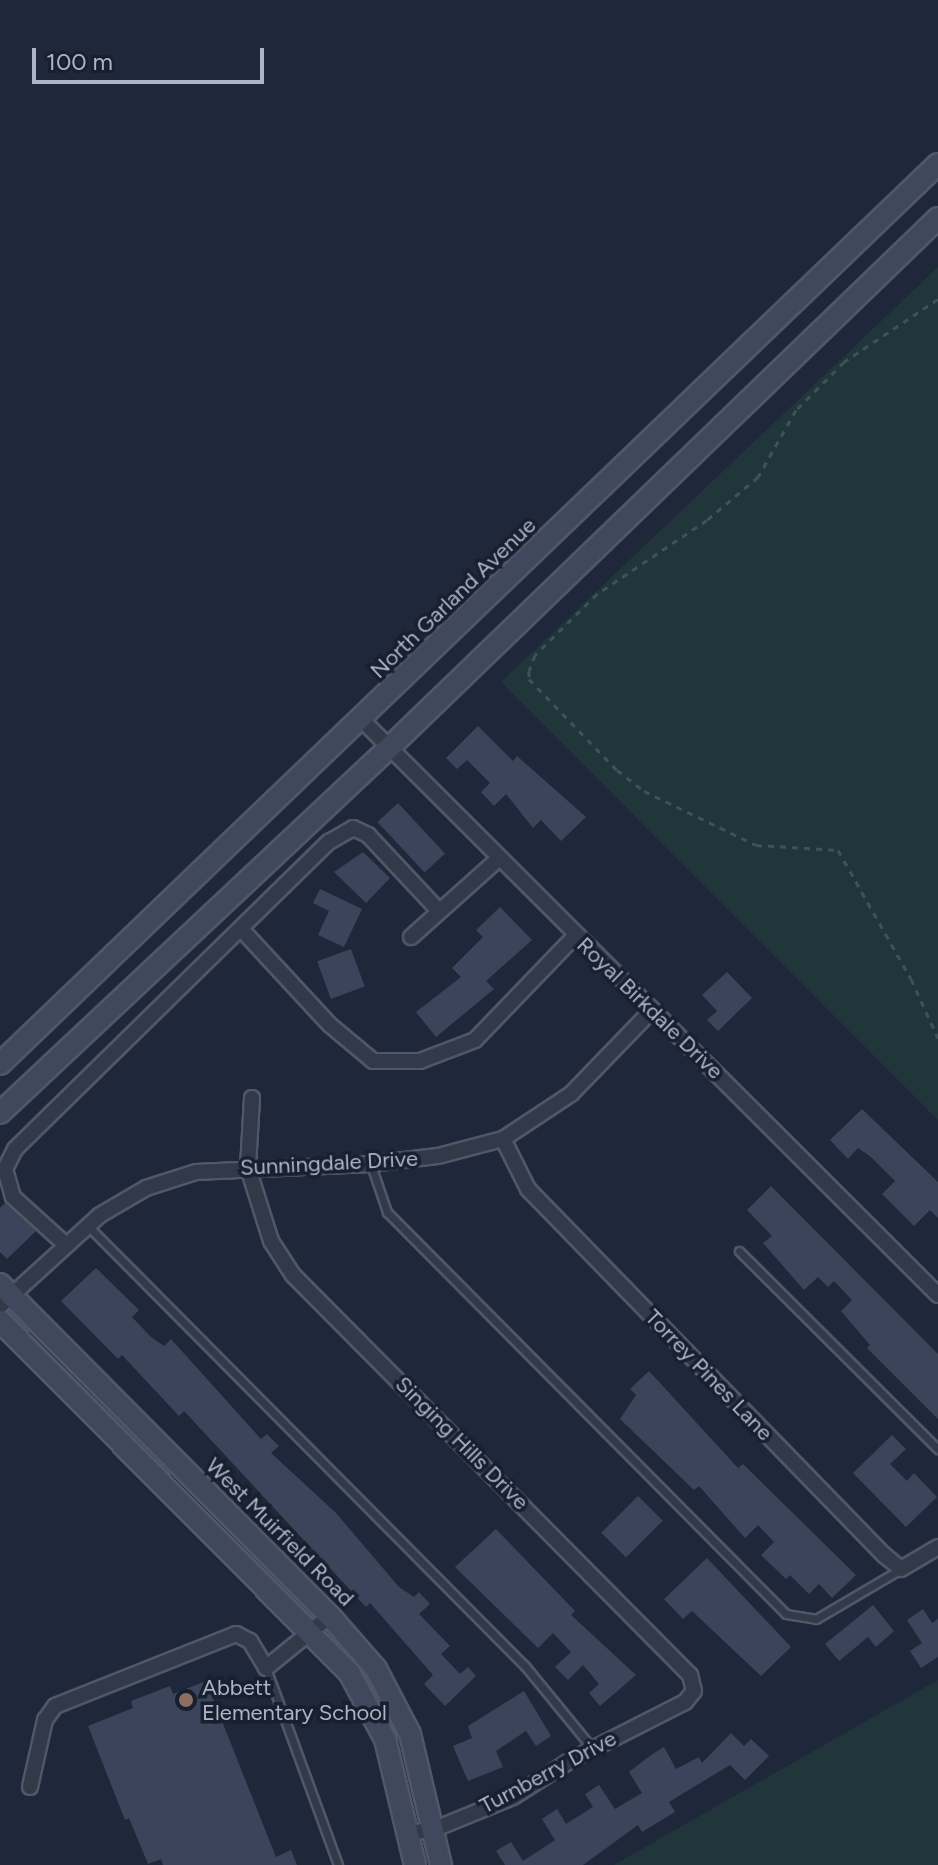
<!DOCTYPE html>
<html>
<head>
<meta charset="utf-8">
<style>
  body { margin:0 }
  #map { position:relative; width:938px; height:1865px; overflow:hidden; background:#1f283a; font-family:Figtree,sans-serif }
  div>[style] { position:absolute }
  .green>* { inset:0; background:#21363b }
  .building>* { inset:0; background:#3a455b; transform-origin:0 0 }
  .path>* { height:3px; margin-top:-1.5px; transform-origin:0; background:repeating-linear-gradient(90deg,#3e5358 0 6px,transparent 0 12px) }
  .roads { filter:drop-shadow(2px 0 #505768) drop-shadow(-2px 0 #505768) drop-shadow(0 2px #505768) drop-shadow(0 -2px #505768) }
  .lane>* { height:7px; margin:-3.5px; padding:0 3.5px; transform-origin:3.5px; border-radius:3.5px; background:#323a4a }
  .street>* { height:14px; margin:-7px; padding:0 7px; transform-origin:7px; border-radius:7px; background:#323a4a }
  .secondary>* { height:20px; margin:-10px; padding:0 10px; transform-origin:10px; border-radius:10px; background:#40485e }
  .dots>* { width:22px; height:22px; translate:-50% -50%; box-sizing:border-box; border:4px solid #181f2f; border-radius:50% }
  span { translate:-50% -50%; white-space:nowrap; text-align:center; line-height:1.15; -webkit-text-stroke:7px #181f2f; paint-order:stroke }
  .street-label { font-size:22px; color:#adb4c7 }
  .poi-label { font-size:22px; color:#adb4c7 }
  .left { translate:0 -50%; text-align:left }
  .scale { position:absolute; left:32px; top:48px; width:232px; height:36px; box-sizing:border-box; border:4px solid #adb4c7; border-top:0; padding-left:10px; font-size:24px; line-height:28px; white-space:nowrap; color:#adb4c7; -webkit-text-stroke:6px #181f2f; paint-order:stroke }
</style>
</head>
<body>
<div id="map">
  <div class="green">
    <i style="clip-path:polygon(938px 267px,938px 1120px,501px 682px)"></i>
    <i style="clip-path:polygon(938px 1680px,938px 1865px,614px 1865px)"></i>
  </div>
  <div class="building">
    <i style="clip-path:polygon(478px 726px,513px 761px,517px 756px,586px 817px,561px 841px,541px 820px,533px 828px,506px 794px,494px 806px,481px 792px,490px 783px,467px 760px,457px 769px,446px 758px)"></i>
    <i style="left:398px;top:803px;width:69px;height:28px;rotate:47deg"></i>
    <i style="clip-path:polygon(363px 852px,390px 878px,366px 903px,334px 872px)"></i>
    <i style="clip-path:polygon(320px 889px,362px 909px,344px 947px,318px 935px,329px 911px,313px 903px)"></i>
    <i style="clip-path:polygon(500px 907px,532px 940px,486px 981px,494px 989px,436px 1037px,416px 1012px,461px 977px,452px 968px,483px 937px,476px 930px)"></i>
    <i style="left:351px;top:949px;width:40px;height:36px;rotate:70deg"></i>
    <i style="clip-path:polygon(727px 972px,752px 998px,718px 1031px,707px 1020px,717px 1011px,702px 995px)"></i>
    <i style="clip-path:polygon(862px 1109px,938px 1182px,938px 1218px,930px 1210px,914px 1226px,882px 1194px,895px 1181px,871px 1157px,858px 1148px,848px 1159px,830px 1140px)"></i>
    <i style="clip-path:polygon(771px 1186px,938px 1354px,938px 1419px,867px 1348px,870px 1345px,841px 1311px,852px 1300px,834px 1281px,828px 1287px,818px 1277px,804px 1290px,763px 1243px,772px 1236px,747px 1210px)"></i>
    <i style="clip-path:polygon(5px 1203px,36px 1231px,7px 1259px,0 1252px,0 1208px)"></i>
    <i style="clip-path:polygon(96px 1268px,139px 1310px,132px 1317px,151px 1337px,164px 1346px,171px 1339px,261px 1439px,267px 1434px,279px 1446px,271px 1453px,336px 1513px,399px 1587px,414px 1597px,419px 1592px,430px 1604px,419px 1614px,450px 1646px,441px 1654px,460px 1674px,468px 1667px,476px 1676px,445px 1706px,424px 1684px,433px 1675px,370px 1603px,366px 1607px,184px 1411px,179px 1416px,122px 1355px,118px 1359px,61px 1301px)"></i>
    <i style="clip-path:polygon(649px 1371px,738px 1468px,743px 1464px,856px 1575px,832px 1598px,819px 1584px,809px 1594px,790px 1575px,786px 1579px,761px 1555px,774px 1542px,758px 1525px,745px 1538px,699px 1486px,694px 1490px,620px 1419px,636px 1395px,630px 1389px)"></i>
    <i style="clip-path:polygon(892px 1435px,906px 1449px,890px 1464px,907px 1481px,914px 1473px,937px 1497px,906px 1527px,853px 1473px)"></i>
    <i style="left:638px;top:1496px;width:35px;height:52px;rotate:45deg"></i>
    <i style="clip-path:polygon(496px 1529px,575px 1611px,571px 1615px,636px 1675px,600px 1706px,589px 1693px,599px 1684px,583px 1665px,568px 1680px,555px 1667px,571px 1652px,553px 1633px,538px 1648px,455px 1567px)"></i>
    <i style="clip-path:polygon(707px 1558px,791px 1647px,761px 1676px,692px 1611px,683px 1619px,664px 1599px)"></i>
    <i style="clip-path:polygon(873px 1605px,894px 1631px,876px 1647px,868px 1637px,839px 1661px,825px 1644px)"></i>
    <i style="clip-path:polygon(923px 1609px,932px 1623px,938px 1619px,938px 1657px,921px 1668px,910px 1651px,922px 1643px,907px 1620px)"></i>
    <i style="clip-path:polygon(206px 1681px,276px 1857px,291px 1850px,297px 1865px,163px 1865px,161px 1859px,148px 1864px,129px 1818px,125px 1820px,88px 1726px,133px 1708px,131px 1701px,170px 1686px,173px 1694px)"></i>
    <i style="clip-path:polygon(524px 1691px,551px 1736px,536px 1746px,526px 1731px,496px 1751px,503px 1767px,468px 1781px,453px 1746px,472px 1738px,468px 1726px)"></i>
    <i style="clip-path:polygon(731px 1733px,744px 1746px,751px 1739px,769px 1756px,745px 1780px,730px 1765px,669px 1802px,675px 1812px,642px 1832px,638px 1825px,583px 1865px,505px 1865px,496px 1851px,511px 1842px,523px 1861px,555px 1840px,542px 1819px,557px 1809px,566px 1824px,593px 1807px,585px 1794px,599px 1785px,615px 1809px,642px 1793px,629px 1772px,651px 1755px,664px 1747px,676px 1769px,699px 1757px,702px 1763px)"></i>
  </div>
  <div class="path">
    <i style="left:938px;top:299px;width:113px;rotate:146.2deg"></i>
    <i style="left:844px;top:362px;width:68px;rotate:135deg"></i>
    <i style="left:796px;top:410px;width:77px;rotate:119.6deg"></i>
    <i style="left:758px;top:477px;width:67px;rotate:139.9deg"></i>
    <i style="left:707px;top:520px;width:133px;rotate:146.1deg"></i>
    <i style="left:597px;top:594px;width:87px;rotate:135.5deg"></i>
    <i style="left:535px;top:655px;width:17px;rotate:111deg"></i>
    <i style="left:529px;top:671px;width:8px;rotate:90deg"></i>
    <i style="left:529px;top:679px;width:127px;rotate:46deg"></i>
    <i style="left:617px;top:770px;width:34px;rotate:38deg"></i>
    <i style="left:644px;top:791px;width:124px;rotate:25.7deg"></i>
    <i style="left:756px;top:845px;width:82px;rotate:3.5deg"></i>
    <i style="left:838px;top:850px;width:148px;rotate:60.5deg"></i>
    <i style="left:911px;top:979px;width:65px;rotate:65.4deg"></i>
  </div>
  <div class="roads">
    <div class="lane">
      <i style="left:371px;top:1165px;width:50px;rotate:71.2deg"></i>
      <i style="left:387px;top:1212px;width:566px;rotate:45.21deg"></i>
      <i style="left:786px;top:1614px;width:30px;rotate:9deg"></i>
      <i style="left:816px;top:1619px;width:99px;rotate:-30.5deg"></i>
      <i style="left:88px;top:1226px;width:620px;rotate:45.2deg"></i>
      <i style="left:525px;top:1666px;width:106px;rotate:50.7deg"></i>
      <i style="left:739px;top:1251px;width:281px;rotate:44.9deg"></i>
      <i style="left:266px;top:1668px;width:210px;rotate:69.9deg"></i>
    </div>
    <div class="street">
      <i style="left:362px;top:720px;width:814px;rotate:44.95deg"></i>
      <i style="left:242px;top:930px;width:129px;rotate:47.2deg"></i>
      <i style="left:330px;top:1025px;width:56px;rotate:39.9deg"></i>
      <i style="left:373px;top:1061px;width:47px"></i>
      <i style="left:420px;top:1061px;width:59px;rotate:-20.9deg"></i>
      <i style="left:475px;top:1040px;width:144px;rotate:-46.1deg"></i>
      <i style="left:411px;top:937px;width:115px;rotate:-41.8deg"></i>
      <i style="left:252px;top:1098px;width:70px;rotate:93.3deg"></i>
      <i style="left:248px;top:1168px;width:77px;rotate:72.5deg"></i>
      <i style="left:271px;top:1241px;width:40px;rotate:57.1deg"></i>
      <i style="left:293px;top:1275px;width:564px;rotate:45.22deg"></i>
      <i style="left:690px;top:1675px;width:16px;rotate:76deg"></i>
      <i style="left:694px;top:1691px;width:14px;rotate:129deg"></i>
      <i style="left:685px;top:1702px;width:128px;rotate:153deg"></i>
      <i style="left:571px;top:1760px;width:69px;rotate:147.5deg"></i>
      <i style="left:513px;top:1797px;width:84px;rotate:157.7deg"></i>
      <i style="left:435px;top:1829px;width:26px;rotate:171deg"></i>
      <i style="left:503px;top:1139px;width:56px;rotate:63.4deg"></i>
      <i style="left:528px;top:1189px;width:511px;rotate:45.79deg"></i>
      <i style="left:884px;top:1555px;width:22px;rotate:39deg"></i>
      <i style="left:901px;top:1569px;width:43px;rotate:-30.7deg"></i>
      <i style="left:66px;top:1245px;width:72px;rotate:-137.8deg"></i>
      <i style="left:13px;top:1197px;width:29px;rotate:-106deg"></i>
      <i style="left:5px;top:1169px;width:22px;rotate:-63deg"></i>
      <i style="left:15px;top:1149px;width:439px;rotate:-44.4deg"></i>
      <i style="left:329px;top:842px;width:28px;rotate:-30deg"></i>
      <i style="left:353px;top:828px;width:17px;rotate:25deg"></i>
      <i style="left:368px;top:835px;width:104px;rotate:46.9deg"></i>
      <i style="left:0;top:1306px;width:135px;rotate:-42.3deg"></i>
      <i style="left:100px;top:1215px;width:53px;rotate:-30.4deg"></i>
      <i style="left:146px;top:1188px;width:52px;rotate:-17.7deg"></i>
      <i style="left:196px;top:1172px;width:175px;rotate:-2.6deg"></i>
      <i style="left:371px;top:1164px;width:67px;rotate:-6.8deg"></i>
      <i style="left:438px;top:1156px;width:67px;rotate:-14.7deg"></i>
      <i style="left:503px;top:1139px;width:82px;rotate:-33.5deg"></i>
      <i style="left:571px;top:1094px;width:117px;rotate:-46deg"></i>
      <i style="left:30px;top:1787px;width:69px;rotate:-77.4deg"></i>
      <i style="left:45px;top:1720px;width:17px;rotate:-54deg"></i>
      <i style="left:55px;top:1706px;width:195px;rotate:-21.7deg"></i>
      <i style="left:236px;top:1634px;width:16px;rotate:27deg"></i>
      <i style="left:250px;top:1641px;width:31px;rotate:59deg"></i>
      <i style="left:266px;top:1668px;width:82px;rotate:-39.1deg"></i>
    </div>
    <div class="secondary">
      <i style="left:0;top:1064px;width:1300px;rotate:-43.82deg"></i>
      <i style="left:0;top:1113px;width:533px;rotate:-43.18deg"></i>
      <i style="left:389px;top:748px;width:763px;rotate:-43.99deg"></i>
      <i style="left:0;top:1284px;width:468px;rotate:45.2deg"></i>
      <i style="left:330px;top:1616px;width:70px;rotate:49deg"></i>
      <i style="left:376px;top:1669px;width:73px;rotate:62.4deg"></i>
      <i style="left:410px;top:1734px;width:135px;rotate:76.7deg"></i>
      <i style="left:0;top:1321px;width:497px;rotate:45.2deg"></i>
      <i style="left:350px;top:1674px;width:74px;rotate:61.7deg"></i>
      <i style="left:385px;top:1739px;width:130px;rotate:76.6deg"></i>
    </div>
  </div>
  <div class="dots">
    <i style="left:186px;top:1700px;background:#8d6e63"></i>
  </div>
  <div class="street-label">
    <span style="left:453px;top:598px;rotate:-44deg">North Garland Avenue</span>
    <span style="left:650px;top:1008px;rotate:44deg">Royal Birkdale Drive</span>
    <span style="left:329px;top:1163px;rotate:-3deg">Sunningdale Drive</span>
    <span style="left:709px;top:1375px;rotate:46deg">Torrey Pines Lane</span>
    <span style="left:462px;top:1443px;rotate:45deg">Singing Hills Drive</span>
    <span style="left:280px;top:1532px;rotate:45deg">West Muirfield Road</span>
    <span style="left:548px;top:1772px;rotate:-28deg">Turnberry Drive</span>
  </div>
  <div class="poi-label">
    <span class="left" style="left:202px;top:1700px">Abbett<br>Elementary School</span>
  </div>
  <div class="scale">100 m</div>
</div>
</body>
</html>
